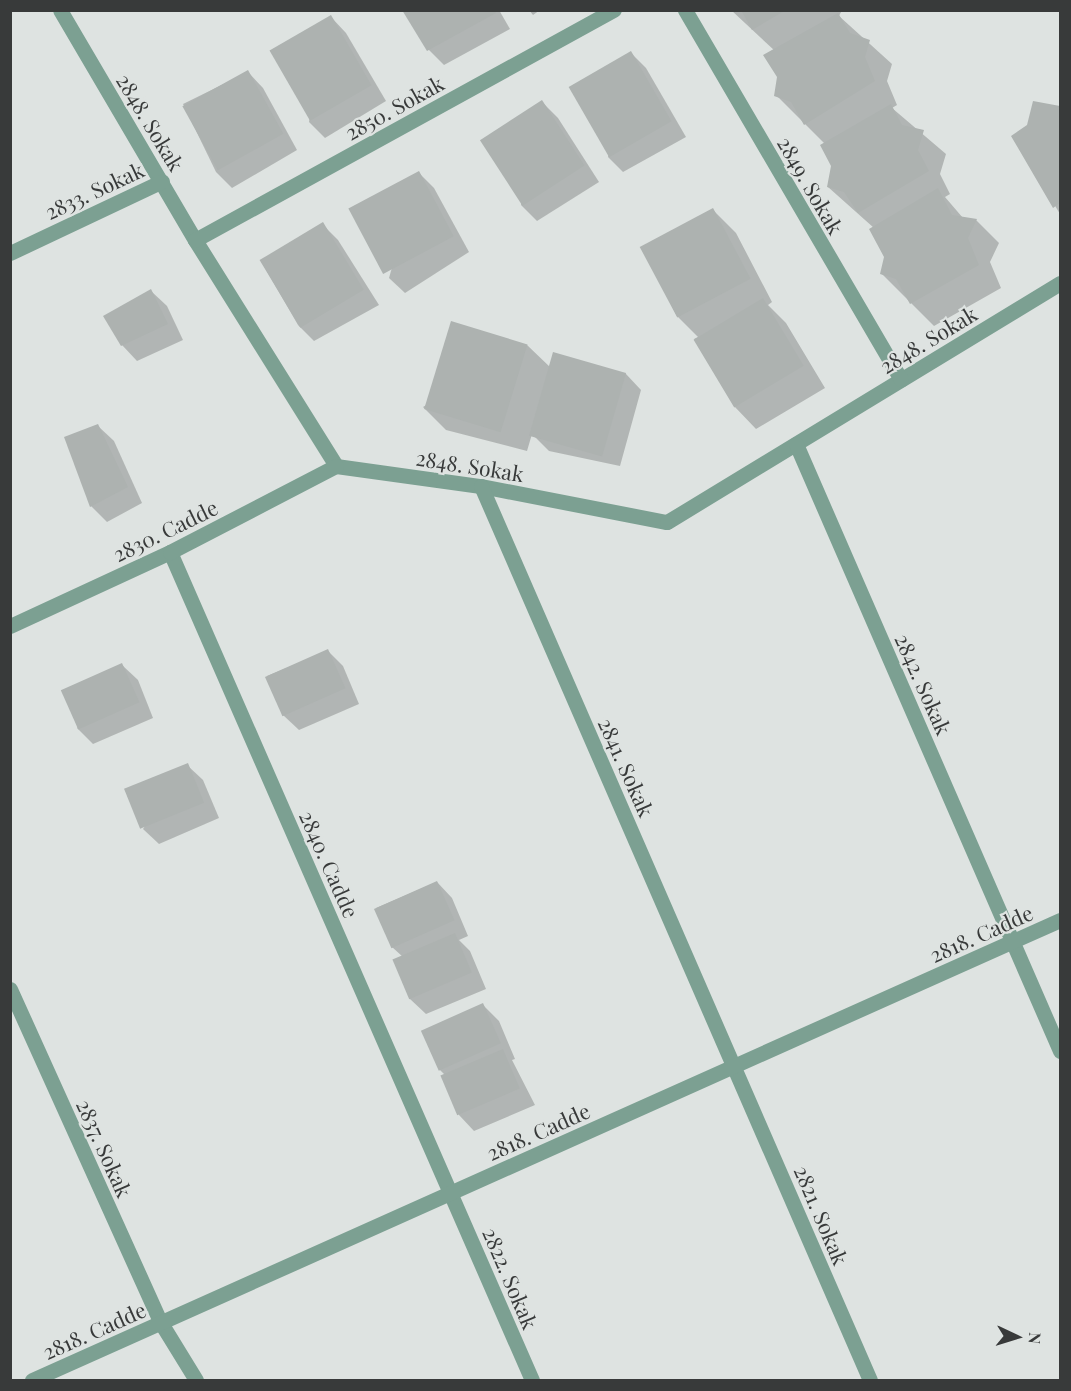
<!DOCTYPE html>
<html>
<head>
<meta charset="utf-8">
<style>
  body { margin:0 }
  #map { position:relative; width:1071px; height:1391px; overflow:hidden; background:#dee3e1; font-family:"Playfair Display",serif }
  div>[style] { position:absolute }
  .shadow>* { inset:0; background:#0003 }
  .building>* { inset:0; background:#adb2b0; transform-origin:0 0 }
  .minor>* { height:15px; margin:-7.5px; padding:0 7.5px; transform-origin:7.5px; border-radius:7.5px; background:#7ca092 }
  span { translate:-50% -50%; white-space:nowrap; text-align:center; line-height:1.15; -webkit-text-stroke:4.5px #dee3e1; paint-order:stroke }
  .street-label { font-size:21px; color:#383a3a }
  .frame { position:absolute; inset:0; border:12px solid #383a3a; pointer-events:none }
  .north { position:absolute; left:987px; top:1307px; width:60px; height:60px; -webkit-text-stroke:4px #dee3e1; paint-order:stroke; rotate:94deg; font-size:16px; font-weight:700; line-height:24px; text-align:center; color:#383a3a }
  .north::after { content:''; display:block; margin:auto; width:21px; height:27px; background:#383a3a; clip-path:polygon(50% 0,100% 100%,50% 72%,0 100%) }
</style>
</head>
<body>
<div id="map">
  <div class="shadow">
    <i style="clip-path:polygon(404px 10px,499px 10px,510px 29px,444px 65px,429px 50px)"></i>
    <i style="clip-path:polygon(529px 10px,540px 10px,533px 15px)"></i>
    <i style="clip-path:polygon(731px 10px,842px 10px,839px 16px,892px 64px,887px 81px,897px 105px,892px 108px,946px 154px,940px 174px,950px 194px,945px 197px,963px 218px,976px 220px,999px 243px,990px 262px,1001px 288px,934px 326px,882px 274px,885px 257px,874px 228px,828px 187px,832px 166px,825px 144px,776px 95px,778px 76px,775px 51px)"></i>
    <i style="clip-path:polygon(331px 17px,346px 33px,386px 101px,325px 138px,309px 122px)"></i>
    <i style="clip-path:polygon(631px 53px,646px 68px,686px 137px,623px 172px,608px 157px)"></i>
    <i style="clip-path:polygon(248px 72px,263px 88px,297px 150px,232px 188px,216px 172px,183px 104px)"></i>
    <i style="clip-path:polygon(542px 102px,558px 118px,599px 182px,537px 221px,521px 205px)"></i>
    <i style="clip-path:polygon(1060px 107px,1060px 214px,1013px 136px)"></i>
    <i style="clip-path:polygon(419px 173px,434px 188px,469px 252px,405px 293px,389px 278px)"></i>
    <i style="clip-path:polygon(713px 210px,736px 233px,772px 302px,768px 305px,786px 323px,825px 388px,756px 429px,734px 406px,694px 339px,698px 337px,677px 316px,642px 248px)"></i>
    <i style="clip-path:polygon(322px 224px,338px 240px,379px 305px,314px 341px,298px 325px,261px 261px)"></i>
    <i style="clip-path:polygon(151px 291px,167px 306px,183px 340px,137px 361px,122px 345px)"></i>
    <i style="clip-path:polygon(527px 345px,551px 368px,554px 354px,626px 374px,641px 390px,620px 466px,549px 451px,532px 434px,527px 451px,446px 430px,423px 407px)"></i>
    <i style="clip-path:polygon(98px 426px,114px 441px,142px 503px,107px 522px,91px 506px)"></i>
    <i style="clip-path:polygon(328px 651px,343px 666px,359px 704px,299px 730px,283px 715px,267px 676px)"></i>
    <i style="clip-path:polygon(122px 665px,138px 680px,153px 718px,93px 744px,77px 728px)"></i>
    <i style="clip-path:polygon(187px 765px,203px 780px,219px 818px,159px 844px,143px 829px)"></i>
    <i style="clip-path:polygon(437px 882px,452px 898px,468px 936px,459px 940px,470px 951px,486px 989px,426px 1014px,410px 999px,394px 961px,403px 957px,392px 947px,376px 908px)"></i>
    <i style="clip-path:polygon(483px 1005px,499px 1021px,515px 1059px,512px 1060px,535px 1105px,474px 1131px,459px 1115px,446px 1076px,439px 1069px)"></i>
  </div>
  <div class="building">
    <i style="clip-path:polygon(402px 10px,494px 10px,496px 13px,427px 51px)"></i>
    <i style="clip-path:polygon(741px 10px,786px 10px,752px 30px)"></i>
    <i style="clip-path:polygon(838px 13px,850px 33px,870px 40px,865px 57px,875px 81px,804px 125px,791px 102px,774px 96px,777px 77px,763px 55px)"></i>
    <i style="left:331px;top:15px;width:81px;height:71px;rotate:60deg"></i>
    <i style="left:631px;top:51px;width:81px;height:72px;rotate:60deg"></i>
    <i style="left:248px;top:70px;width:73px;height:75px;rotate:61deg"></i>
    <i style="left:542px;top:100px;width:78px;height:74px;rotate:57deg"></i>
    <i style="clip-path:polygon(1033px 101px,1060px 106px,1060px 203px,1053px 208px,1011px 136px,1027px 125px)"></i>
    <i style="clip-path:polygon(891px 104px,902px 125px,924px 130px,918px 150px,929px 171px,858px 213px,844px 192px,827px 187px,831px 166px,820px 145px)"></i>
    <i style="left:419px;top:171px;width:74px;height:80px;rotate:62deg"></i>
    <i style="clip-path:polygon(938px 188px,952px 215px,977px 219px,968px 238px,979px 265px,910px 304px,896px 279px,880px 274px,884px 257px,869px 229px)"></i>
    <i style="left:713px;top:208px;width:80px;height:83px;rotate:62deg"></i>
    <i style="left:323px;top:222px;width:79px;height:74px;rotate:59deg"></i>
    <i style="clip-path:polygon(151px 289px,168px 324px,121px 346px,103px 316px)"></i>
    <i style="left:763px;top:298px;width:79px;height:81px;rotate:59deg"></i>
    <i style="left:451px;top:321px;width:80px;height:92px;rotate:17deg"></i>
    <i style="left:553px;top:352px;width:76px;height:87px;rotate:16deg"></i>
    <i style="clip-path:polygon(98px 424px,128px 487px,90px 507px,64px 437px)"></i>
    <i style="left:328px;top:649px;width:43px;height:69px;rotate:66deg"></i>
    <i style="left:122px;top:663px;width:43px;height:67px;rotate:66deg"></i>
    <i style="left:188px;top:763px;width:43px;height:69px;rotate:68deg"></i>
    <i style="left:437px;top:881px;width:43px;height:69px;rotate:66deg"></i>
    <i style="left:455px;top:933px;width:43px;height:68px;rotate:67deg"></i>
    <i style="left:483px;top:1003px;width:44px;height:68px;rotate:66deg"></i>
    <i style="left:503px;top:1049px;width:43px;height:68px;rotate:67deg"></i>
  </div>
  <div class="minor">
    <i style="left:60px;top:10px;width:267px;rotate:59.6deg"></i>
    <i style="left:195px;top:240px;width:266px;rotate:58deg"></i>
    <i style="left:336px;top:466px;width:146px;rotate:7.9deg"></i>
    <i style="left:481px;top:486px;width:189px;rotate:11deg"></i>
    <i style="left:667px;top:522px;width:460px;rotate:-31.3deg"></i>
    <i style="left:685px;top:10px;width:428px;rotate:59.7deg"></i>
    <i style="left:195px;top:240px;width:478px;rotate:-28.8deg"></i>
    <i style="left:10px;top:253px;width:168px;rotate:-25.3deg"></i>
    <i style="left:796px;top:444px;width:662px;rotate:66.49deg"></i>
    <i style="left:481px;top:486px;width:975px;rotate:66.49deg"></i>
    <i style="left:170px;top:552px;width:904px;rotate:66.39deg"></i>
    <i style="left:10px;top:626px;width:176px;rotate:-24.8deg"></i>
    <i style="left:170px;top:552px;width:187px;rotate:-27.4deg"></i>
    <i style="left:10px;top:989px;width:367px;rotate:65.7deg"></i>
    <i style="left:161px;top:1323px;width:67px;rotate:58.4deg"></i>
    <i style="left:32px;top:1380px;width:1126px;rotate:-24.11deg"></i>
  </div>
  <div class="street-label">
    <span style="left:394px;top:107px;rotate:-29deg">2850. Sokak</span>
    <span style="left:151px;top:122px;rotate:59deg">2848. Sokak</span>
    <span style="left:811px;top:185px;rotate:60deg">2849. Sokak</span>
    <span style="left:94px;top:190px;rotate:-25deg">2833. Sokak</span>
    <span style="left:928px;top:339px;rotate:-31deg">2848. Sokak</span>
    <span style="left:470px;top:465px;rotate:9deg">2848. Sokak</span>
    <span style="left:165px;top:530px;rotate:-26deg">2830. Cadde</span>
    <span style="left:924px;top:684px;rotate:66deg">2842. Sokak</span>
    <span style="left:627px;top:767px;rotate:66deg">2841. Sokak</span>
    <span style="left:330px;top:864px;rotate:66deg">2840. Cadde</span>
    <span style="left:981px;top:933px;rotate:-24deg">2818. Cadde</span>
    <span style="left:538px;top:1131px;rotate:-24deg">2818. Cadde</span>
    <span style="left:105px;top:1148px;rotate:66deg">2837. Sokak</span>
    <span style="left:822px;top:1215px;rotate:67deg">2821. Sokak</span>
    <span style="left:511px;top:1278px;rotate:67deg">2822. Sokak</span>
    <span style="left:94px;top:1330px;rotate:-24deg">2818. Cadde</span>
  </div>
  <div class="frame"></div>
  <div class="north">N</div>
</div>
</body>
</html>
